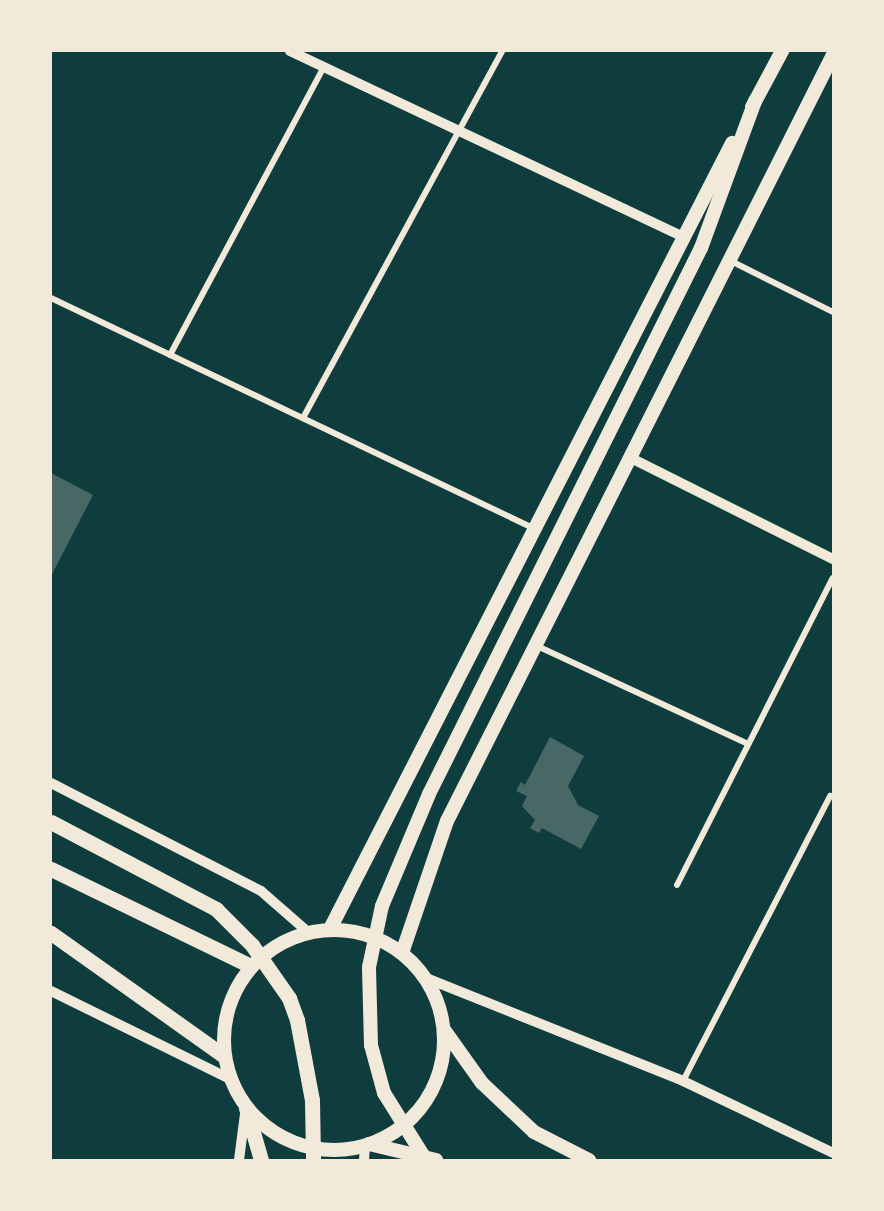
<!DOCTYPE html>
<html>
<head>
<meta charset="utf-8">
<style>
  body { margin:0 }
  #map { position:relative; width:884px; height:1211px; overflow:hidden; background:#0f3d3e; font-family:"Roboto Condensed",sans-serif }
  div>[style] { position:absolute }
  .building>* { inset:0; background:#486865 }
  .minor>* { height:6px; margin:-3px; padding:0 3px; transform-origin:3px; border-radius:3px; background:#f1e9da }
  .tertiary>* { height:10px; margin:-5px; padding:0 5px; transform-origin:5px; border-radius:5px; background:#f1e9da }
  .primary>* { height:14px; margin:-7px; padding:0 7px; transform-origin:7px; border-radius:7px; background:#f1e9da }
  .primary>.ring { margin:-7px; padding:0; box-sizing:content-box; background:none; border:14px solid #f1e9da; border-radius:50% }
  .trunk>* { height:15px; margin:-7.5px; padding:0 7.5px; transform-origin:7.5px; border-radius:7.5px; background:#f1e9da }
  span { translate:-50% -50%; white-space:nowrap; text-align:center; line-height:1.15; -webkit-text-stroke:6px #f1e9da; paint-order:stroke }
  .frame { position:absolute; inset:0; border:52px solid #f1e9da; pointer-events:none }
</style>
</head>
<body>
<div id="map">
  <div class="building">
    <i style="clip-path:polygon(51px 473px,93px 495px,51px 576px)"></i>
    <i style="clip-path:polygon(550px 737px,584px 756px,568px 786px,578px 805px,599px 816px,581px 849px,542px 828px,539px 833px,530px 828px,535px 820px,522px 806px,527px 796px,516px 791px,521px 782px,525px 785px)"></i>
  </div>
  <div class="minor">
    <i style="left:729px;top:260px;width:116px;rotate:26.6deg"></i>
    <i style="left:51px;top:298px;width:534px;rotate:25.51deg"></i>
    <i style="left:170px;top:355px;width:327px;rotate:-61.9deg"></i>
    <i style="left:303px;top:418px;width:417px;rotate:-61.5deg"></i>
    <i style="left:535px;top:645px;width:235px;rotate:24.9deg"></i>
    <i style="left:677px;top:885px;width:344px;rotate:-63.1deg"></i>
    <i style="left:683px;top:1081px;width:321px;rotate:-62.7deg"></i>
  </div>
  <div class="tertiary">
    <i style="left:290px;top:51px;width:433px;rotate:25.3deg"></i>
    <i style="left:629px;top:457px;width:228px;rotate:26.6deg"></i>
    <i style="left:51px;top:783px;width:236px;rotate:27.2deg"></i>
    <i style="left:261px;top:891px;width:62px;rotate:41.1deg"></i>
    <i style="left:426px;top:978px;width:277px;rotate:21.8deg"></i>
    <i style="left:683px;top:1081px;width:166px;rotate:25.6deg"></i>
    <i style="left:51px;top:991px;width:199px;rotate:26.2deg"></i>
    <i style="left:239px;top:1160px;width:46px;rotate:-82.6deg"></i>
    <i style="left:364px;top:1160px;width:14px;rotate:-86deg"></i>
  </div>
  <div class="primary">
    <i style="left:752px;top:107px;width:64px;rotate:-61.8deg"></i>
    <i style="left:330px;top:929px;width:883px;rotate:-62.91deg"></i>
    <i class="ring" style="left:224px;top:930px;width:206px;height:206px"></i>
    <i style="left:402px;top:953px;width:139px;rotate:-71.2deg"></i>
    <i style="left:447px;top:821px;width:858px;rotate:-63.26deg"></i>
    <i style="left:445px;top:1031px;width:64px;rotate:54.6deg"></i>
    <i style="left:482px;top:1083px;width:71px;rotate:43.3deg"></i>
    <i style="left:534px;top:1132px;width:62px;rotate:27deg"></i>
    <i style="left:369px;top:1144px;width:69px;rotate:13.4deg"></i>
    <i style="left:426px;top:1160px;width:79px;rotate:-122.1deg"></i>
    <i style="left:384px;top:1093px;width:50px;rotate:-105.2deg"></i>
    <i style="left:371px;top:1045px;width:78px;rotate:-91.5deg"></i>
    <i style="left:369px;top:967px;width:62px;rotate:-78deg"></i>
    <i style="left:382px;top:906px;width:121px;rotate:-67.2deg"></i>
    <i style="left:429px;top:794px;width:610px;rotate:-63.52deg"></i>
    <i style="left:701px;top:248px;width:157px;rotate:-69.8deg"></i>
  </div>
  <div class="trunk">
    <i style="left:51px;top:822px;width:187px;rotate:27.8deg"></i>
    <i style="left:216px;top:909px;width:51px;rotate:45deg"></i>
    <i style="left:252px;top:945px;width:65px;rotate:55.1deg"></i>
    <i style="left:289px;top:998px;width:23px;rotate:70deg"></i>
    <i style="left:297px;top:1020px;width:81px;rotate:79.4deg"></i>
    <i style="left:312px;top:1100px;width:60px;rotate:89deg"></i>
    <i style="left:51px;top:869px;width:222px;rotate:25.9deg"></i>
    <i style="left:51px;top:933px;width:212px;rotate:35.4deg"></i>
    <i style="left:246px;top:1108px;width:54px;rotate:73.9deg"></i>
  </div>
  <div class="frame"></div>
</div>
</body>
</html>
